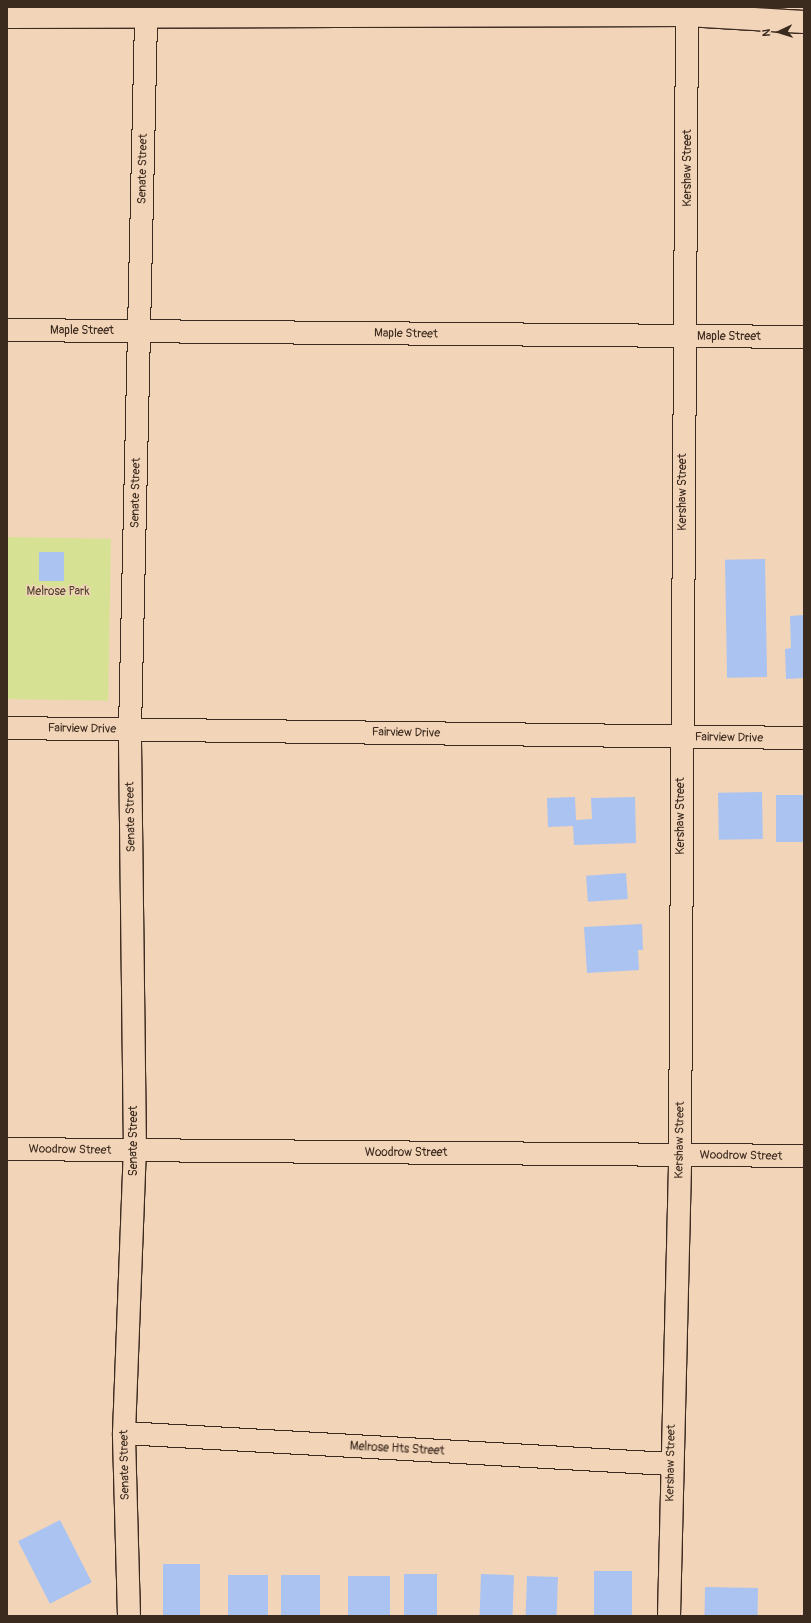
<!DOCTYPE html>
<html>
<head>
<meta charset="utf-8">
<style>
  body { margin:0 }
  #map { position:relative; width:811px; height:1623px; overflow:hidden; background:#f2d4b8; font-family:Pangolin,sans-serif }
  div>[style] { position:absolute }
  .green>* { inset:0; background:#d6e194; transform-origin:0 0 }
  .building>* { inset:0; background:#abc3f1; transform-origin:0 0 }
  .roads { filter:drop-shadow(1px 0 #3b2a1e) drop-shadow(-1px 0 #3b2a1e) drop-shadow(0 1px #3b2a1e) drop-shadow(0 -1px #3b2a1e) }
  .minor>* { height:22px; margin:-11px; padding:0 11px; transform-origin:11px; border-radius:11px; background:#f2d4b8 }
  span { translate:-50% -50%; white-space:nowrap; text-align:center; line-height:1.15; -webkit-text-stroke:3px #f2d4b8; paint-order:stroke }
  .street-label { font-size:12px; color:#3b2a1e }
  .park-label { font-size:12px; color:#524530 }
  .frame { position:absolute; inset:0; border:8px solid #3b2a1e; pointer-events:none }
  .north { position:absolute; left:759px; top:12px; width:40px; height:40px; -webkit-text-stroke:3px #f2d4b8; paint-order:stroke; rotate:266deg; font-size:11px; font-weight:700; line-height:16px; text-align:center; color:#3b2a1e }
  .north::after { content:''; display:block; margin:auto; width:14px; height:18px; background:#3b2a1e; clip-path:polygon(50% 0,100% 100%,50% 72%,0 100%) }
</style>
</head>
<body>
<div id="map">
  <div class="green">
    <i style="left:7px;top:537px;width:104px;height:162px;rotate:1deg"></i>
  </div>
  <div class="building">
    <i style="left:64px;top:552px;width:29px;height:25px;rotate:90deg"></i>
    <i style="left:765px;top:559px;width:118px;height:40px;rotate:89deg"></i>
    <i style="clip-path:polygon(804px 615px,804px 678px,786px 679px,785px 649px,791px 648px,790px 616px)"></i>
    <i style="left:762px;top:792px;width:47px;height:44px;rotate:89deg"></i>
    <i style="left:804px;top:795px;width:47px;height:28px;rotate:90deg"></i>
    <i style="clip-path:polygon(575px 797px,576px 820px,592px 819px,591px 798px,635px 797px,636px 843px,574px 845px,573px 826px,548px 827px,547px 798px)"></i>
    <i style="left:626px;top:873px;width:26px;height:40px;rotate:86deg"></i>
    <i style="clip-path:polygon(642px 924px,643px 950px,638px 950px,639px 970px,587px 973px,584px 927px)"></i>
    <i style="left:60px;top:1520px;width:70px;height:47px;rotate:63deg"></i>
    <i style="left:163px;top:1564px;width:37px;height:52px"></i>
    <i style="left:594px;top:1571px;width:38px;height:45px"></i>
    <i style="left:404px;top:1574px;width:33px;height:42px"></i>
    <i style="left:481px;top:1574px;width:33px;height:42px;rotate:2deg"></i>
    <i style="left:228px;top:1575px;width:40px;height:41px"></i>
    <i style="left:281px;top:1575px;width:39px;height:41px"></i>
    <i style="left:348px;top:1576px;width:42px;height:40px"></i>
    <i style="left:527px;top:1576px;width:31px;height:40px;rotate:2deg"></i>
    <i style="left:705px;top:1587px;width:53px;height:29px;rotate:1deg"></i>
  </div>
  <div class="roads">
    <div class="minor">
      <i style="left:7px;top:17px;width:680px;rotate:-0.17deg"></i>
      <i style="left:687px;top:15px;width:117px;rotate:3.4deg"></i>
      <i style="left:7px;top:330px;width:797px;rotate:0.5deg"></i>
      <i style="left:7px;top:728px;width:797px;rotate:0.72deg"></i>
      <i style="left:7px;top:1149px;width:797px;rotate:0.5deg"></i>
      <i style="left:124px;top:1433px;width:547px;rotate:3.25deg"></i>
      <i style="left:129px;top:1616px;width:183px;rotate:-91.6deg"></i>
      <i style="left:124px;top:1433px;width:282px;rotate:-87.8deg"></i>
      <i style="left:135px;top:1151px;width:421px;rotate:-90.7deg"></i>
      <i style="left:130px;top:730px;width:712px;rotate:-88.71deg"></i>
      <i style="left:669px;top:1616px;width:461px;rotate:-88.6deg"></i>
      <i style="left:680px;top:1155px;width:1140px;rotate:-89.65deg"></i>
    </div>
  </div>
  <div class="street-label">
    <span style="left:688px;top:168px;rotate:-90deg">Kershaw Street</span>
    <span style="left:143px;top:169px;rotate:-89deg">Senate Street</span>
    <span style="left:82px;top:331px">Maple Street</span>
    <span style="left:406px;top:334px;rotate:1deg">Maple Street</span>
    <span style="left:729px;top:337px">Maple Street</span>
    <span style="left:683px;top:492px;rotate:-90deg">Kershaw Street</span>
    <span style="left:136px;top:493px;rotate:-89deg">Senate Street</span>
    <span style="left:82px;top:729px;rotate:1deg">Fairview Drive</span>
    <span style="left:406px;top:733px;rotate:1deg">Fairview Drive</span>
    <span style="left:729px;top:738px;rotate:1deg">Fairview Drive</span>
    <span style="left:681px;top:816px;rotate:-90deg">Kershaw Street</span>
    <span style="left:131px;top:817px;rotate:-91deg">Senate Street</span>
    <span style="left:680px;top:1140px;rotate:-89deg">Kershaw Street</span>
    <span style="left:134px;top:1141px;rotate:-90deg">Senate Street</span>
    <span style="left:70px;top:1150px;rotate:1deg">Woodrow Street</span>
    <span style="left:406px;top:1153px">Woodrow Street</span>
    <span style="left:741px;top:1156px;rotate:1deg">Woodrow Street</span>
    <span style="left:397px;top:1449px;rotate:3deg">Melrose Hts Street</span>
    <span style="left:671px;top:1463px;rotate:-89deg">Kershaw Street</span>
    <span style="left:125px;top:1465px;rotate:-91deg">Senate Street</span>
  </div>
  <div class="park-label">
    <span style="left:58px;top:592px">Melrose Park</span>
  </div>
  <div class="frame"></div>
  <div class="north">N</div>
</div>
</body>
</html>
